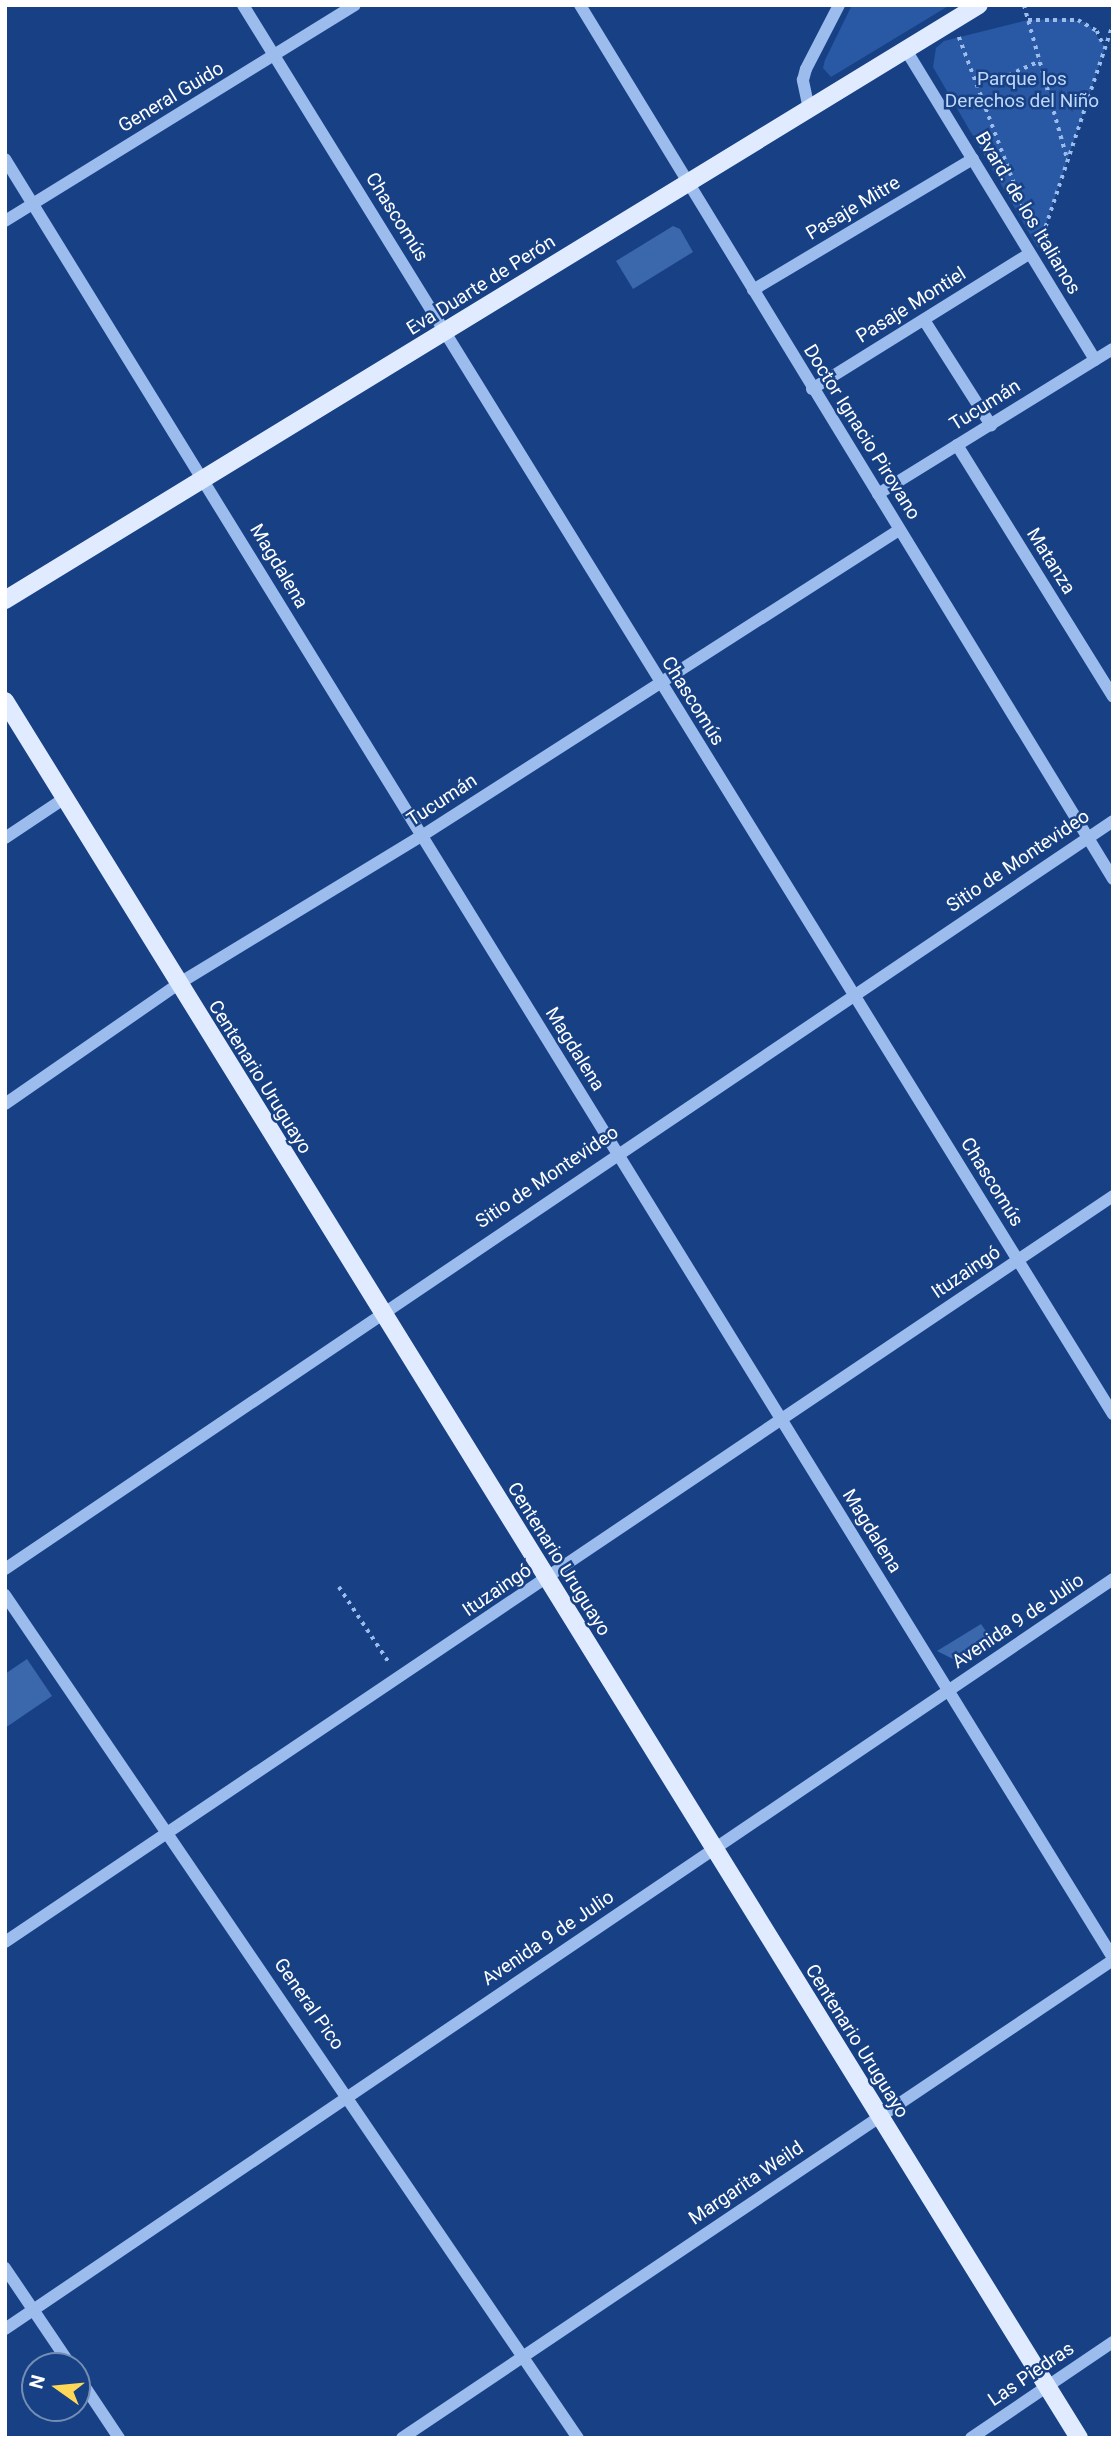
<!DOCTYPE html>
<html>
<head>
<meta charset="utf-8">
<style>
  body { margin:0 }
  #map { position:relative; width:1118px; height:2443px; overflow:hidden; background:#174184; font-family:Roboto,sans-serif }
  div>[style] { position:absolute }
  .green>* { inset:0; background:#2959a4 }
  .building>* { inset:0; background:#3b67ac }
  .path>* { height:3.5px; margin-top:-1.75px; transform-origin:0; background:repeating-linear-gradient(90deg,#9bbced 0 3.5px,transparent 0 8.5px) }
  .minor>* { height:12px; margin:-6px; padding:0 6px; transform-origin:6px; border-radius:6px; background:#9bbced }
  .major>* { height:18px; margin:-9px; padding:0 9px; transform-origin:9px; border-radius:9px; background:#e1ebff }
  span { translate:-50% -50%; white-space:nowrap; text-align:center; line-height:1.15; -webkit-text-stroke:5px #174184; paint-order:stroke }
  .park-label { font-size:19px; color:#c1d7fa }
  .street-label { font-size:19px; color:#fff }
  .frame { position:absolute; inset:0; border:7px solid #fff; pointer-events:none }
  .north { position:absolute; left:21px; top:2352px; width:70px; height:70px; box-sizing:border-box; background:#174184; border:2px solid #748db5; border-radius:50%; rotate:285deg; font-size:19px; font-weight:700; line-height:28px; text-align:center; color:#fff }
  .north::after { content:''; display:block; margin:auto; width:24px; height:32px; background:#ffd857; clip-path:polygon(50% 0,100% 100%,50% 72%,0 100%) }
</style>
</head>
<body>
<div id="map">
  <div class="green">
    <i style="clip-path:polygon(852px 5px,950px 5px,831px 77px,823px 68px,825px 60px)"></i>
    <i style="clip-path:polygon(1028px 20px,1065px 19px,1088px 23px,1105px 48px,1038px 248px,933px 67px,936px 48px,944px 41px)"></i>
  </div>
  <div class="building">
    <i style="clip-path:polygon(673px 226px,680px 229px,693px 252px,633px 289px,616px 261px)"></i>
    <i style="clip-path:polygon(981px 1624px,990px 1637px,953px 1659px,937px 1651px)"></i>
    <i style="clip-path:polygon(27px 1659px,52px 1696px,5px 1728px,5px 1674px)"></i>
  </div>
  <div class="path">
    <i style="left:1024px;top:5px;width:159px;rotate:74.3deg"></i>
    <i style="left:1028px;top:20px;width:50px"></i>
    <i style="left:1078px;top:20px;width:22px;rotate:30deg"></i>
    <i style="left:1097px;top:31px;width:17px;rotate:65deg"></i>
    <i style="left:959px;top:37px;width:188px;rotate:69.4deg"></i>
    <i style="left:993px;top:82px;width:51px;rotate:-24.1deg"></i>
    <i style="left:1040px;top:243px;width:231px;rotate:-71.6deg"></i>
    <i style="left:339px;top:1587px;width:92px;rotate:56.5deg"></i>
  </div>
  <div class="minor">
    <i style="left:243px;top:5px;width:1656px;rotate:58.31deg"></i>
    <i style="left:580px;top:5px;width:1024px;rotate:58.62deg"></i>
    <i style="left:906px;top:50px;width:363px;rotate:58.6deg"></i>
    <i style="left:809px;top:109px;width:30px;rotate:-102deg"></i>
    <i style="left:803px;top:80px;width:11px;rotate:-75deg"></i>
    <i style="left:806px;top:69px;width:72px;rotate:-62.7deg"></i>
    <i style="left:5px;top:159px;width:2113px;rotate:58.37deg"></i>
    <i style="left:5px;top:221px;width:411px;rotate:-31.7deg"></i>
    <i style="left:753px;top:290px;width:256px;rotate:-30.8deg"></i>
    <i style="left:924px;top:320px;width:125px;rotate:57.5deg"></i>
    <i style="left:812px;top:389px;width:256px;rotate:-31.9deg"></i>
    <i style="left:957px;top:445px;width:296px;rotate:58.2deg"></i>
    <i style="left:878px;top:494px;width:276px;rotate:-31.7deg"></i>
    <i style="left:5px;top:838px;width:72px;rotate:-33.7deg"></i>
    <i style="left:5px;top:1104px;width:211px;rotate:-34.7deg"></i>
    <i style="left:178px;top:984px;width:283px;rotate:-31.3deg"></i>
    <i style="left:420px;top:837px;width:569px;rotate:-32.66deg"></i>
    <i style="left:5px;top:1569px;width:1337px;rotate:-34.02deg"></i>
    <i style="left:5px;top:1595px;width:1019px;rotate:55.8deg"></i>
    <i style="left:5px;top:1942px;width:1336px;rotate:-33.95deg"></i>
    <i style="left:5px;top:2268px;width:118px;rotate:56deg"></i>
    <i style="left:5px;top:2329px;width:1338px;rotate:-34.09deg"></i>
    <i style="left:77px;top:2375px;width:76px;rotate:56.3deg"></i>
    <i style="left:402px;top:2438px;width:857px;rotate:-33.91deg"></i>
    <i style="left:971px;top:2438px;width:171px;rotate:-34.1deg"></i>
  </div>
  <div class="major">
    <i style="left:5px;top:600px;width:1141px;rotate:-31.42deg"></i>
    <i style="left:5px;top:701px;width:2042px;rotate:58.27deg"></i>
  </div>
  <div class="park-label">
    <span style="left:1022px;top:90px">Parque los<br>Derechos del Niño</span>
  </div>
  <div class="street-label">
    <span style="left:171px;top:97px;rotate:-31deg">General Guido</span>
    <span style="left:853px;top:208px;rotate:-31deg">Pasaje Mitre</span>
    <span style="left:1028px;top:213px;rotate:59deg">Bvard. de los Italianos</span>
    <span style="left:397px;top:217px;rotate:58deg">Chascomús</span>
    <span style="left:481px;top:285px;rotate:-32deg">Eva Duarte de Perón</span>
    <span style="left:911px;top:305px;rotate:-32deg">Pasaje Montiel</span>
    <span style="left:985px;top:405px;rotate:-32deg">Tucumán</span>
    <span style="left:862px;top:432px;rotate:58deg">Doctor Ignacio Pirovano</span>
    <span style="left:1051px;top:561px;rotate:58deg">Matanza</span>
    <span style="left:279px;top:566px;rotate:59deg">Magdalena</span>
    <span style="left:693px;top:701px;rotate:58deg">Chascomús</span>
    <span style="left:442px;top:800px;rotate:-33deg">Tucumán</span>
    <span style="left:1018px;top:861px;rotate:-34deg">Sitio de Montevideo</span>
    <span style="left:575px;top:1049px;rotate:58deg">Magdalena</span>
    <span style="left:260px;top:1077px;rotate:58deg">Centenario Uruguayo</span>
    <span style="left:547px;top:1177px;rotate:-34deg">Sitio de Montevideo</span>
    <span style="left:992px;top:1182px;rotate:58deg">Chascomús</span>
    <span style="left:966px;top:1272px;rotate:-34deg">Ituzaingó</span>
    <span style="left:872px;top:1531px;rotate:58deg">Magdalena</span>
    <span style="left:559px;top:1559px;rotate:58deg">Centenario Uruguayo</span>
    <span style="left:497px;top:1590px;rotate:-34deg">Ituzaingó</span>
    <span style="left:1018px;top:1621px;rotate:-34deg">Avenida 9 de Julio</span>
    <span style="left:548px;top:1938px;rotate:-34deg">Avenida 9 de Julio</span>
    <span style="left:309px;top:2004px;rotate:55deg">General Pico</span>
    <span style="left:857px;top:2041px;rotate:58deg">Centenario Uruguayo</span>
    <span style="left:746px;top:2183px;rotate:-34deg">Margarita Weild</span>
    <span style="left:1031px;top:2374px;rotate:-34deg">Las Piedras</span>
  </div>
  <div class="frame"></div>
  <div class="north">N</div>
</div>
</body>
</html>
